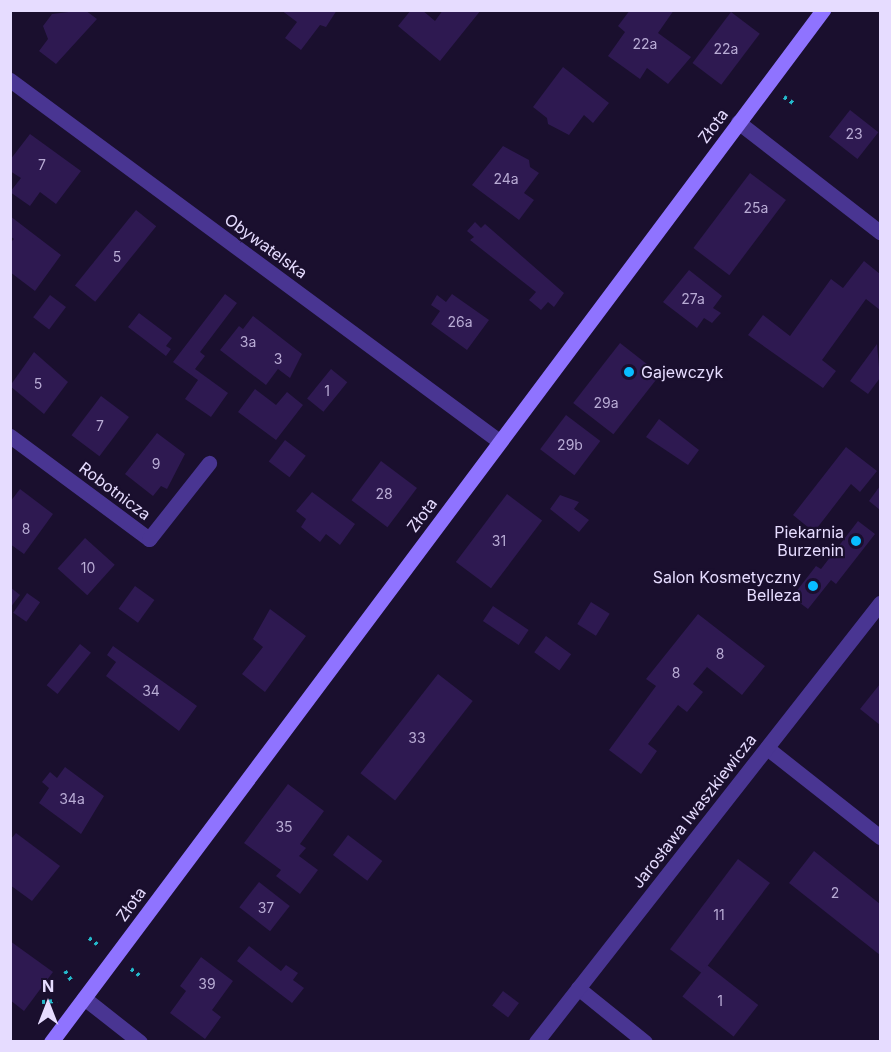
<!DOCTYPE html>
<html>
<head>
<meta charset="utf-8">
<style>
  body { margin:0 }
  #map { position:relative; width:891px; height:1052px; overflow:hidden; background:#1a0f2e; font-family:Inter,sans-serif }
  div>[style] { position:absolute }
  .building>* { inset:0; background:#2e1951; transform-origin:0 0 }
  .path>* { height:4px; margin-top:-2px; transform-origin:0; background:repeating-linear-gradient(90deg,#24b9cb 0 3px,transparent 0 7.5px) }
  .street>* { height:15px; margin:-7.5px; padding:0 7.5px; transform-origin:7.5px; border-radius:7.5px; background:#493592 }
  .secondary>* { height:15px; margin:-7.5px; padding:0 7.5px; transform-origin:7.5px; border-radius:7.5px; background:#8f73ff }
  .dots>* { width:16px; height:16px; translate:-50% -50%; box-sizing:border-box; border:3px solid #1a0f2e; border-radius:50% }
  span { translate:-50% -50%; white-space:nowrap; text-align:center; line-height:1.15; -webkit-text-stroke:4.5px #1a0f2e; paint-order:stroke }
  .number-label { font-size:14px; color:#b8abd4 }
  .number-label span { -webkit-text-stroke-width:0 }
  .street-label { font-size:16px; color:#e6dcff }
  .poi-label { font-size:16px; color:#e6dcff }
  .left { translate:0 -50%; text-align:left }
  .right { translate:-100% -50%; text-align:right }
  .frame { position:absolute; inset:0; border:12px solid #e6dcff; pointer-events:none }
  .north { position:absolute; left:18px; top:974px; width:60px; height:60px; -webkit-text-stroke:4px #1a0f2e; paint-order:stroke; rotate:0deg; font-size:16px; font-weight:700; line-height:24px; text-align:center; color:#e6dcff }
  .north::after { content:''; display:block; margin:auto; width:21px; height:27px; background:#e6dcff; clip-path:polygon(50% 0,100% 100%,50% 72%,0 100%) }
</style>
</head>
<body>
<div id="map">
  <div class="building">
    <i style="clip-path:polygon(85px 10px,97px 19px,56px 64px,39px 51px,48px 39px,43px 26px,52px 14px)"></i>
    <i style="clip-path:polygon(281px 10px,337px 10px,326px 27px,320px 25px,301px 50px,285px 38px,297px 22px)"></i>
    <i style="clip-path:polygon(411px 10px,422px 10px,435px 21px,443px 10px,481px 10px,440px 61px,398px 26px)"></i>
    <i style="clip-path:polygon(630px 10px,674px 10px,658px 33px,691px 57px,668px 84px,647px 68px,640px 79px,608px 56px,625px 32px,618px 26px)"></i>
    <i style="left:731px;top:12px;width:36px;height:64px;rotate:37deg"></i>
    <i style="clip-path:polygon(563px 67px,609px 103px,593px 123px,584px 115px,569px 135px,548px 124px,547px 118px,533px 107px)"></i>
    <i style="left:850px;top:110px;width:36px;height:34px;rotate:38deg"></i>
    <i style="clip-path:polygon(30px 134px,81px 171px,56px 204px,40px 192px,30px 206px,10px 192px,21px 178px,10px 171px,10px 160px)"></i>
    <i style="clip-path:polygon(503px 146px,529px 160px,530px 167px,539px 173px,524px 193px,534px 200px,519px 220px,472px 185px)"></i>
    <i style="left:750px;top:173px;width:45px;height:94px;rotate:37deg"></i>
    <i style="left:136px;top:210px;width:26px;height:97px;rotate:39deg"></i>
    <i style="clip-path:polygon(10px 216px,61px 255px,35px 291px,10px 272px,10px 243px,14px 239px,10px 236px)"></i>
    <i style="clip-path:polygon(475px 222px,481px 228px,485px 224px,564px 293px,554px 307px,548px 302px,541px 310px,529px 300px,536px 292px,470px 240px,474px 237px,467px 231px)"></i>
    <i style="clip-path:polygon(864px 261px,880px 274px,880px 310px,866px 299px,822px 360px,836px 371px,823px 388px,748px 335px,763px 315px,790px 336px,831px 279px,843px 288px)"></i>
    <i style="clip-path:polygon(689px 270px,722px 296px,713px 308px,721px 313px,712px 323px,704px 318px,697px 328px,663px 302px)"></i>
    <i style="clip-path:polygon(225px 294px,237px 303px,200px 352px,205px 356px,195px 369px,228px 393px,211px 417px,185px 399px,198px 380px,173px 362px)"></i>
    <i style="clip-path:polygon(452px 294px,489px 320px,467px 350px,431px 324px,440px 311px,431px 305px,437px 295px,446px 302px)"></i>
    <i style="left:50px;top:295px;width:20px;height:28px;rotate:37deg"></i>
    <i style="clip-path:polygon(139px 313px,172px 338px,166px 346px,171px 349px,166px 356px,128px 327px)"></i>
    <i style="clip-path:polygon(253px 316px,302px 354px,290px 378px,278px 369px,266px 385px,220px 350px,239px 326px,243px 329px)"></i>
    <i style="left:620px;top:343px;width:51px;height:76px;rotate:38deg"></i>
    <i style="clip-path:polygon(877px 344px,880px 378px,868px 394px,850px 381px)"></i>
    <i style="clip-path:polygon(34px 352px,68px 382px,44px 414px,10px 386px)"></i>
    <i style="left:331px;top:369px;width:21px;height:38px;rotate:39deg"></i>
    <i style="clip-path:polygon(255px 389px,276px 405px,287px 392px,303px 405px,276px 440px,238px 412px)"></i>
    <i style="left:101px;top:396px;width:35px;height:49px;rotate:37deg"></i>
    <i style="left:566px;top:415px;width:43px;height:43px;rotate:37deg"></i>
    <i style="clip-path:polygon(659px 419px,699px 450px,688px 465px,646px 437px)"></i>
    <i style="clip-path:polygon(157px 433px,185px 454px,167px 489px,161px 486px,153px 496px,125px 474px)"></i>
    <i style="left:285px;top:440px;width:26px;height:27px;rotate:37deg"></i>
    <i style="clip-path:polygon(846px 447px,877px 471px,860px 492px,851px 484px,814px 532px,793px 515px)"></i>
    <i style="left:381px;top:461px;width:45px;height:49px;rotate:37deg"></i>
    <i style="clip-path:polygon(880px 486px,880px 510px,869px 501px)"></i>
    <i style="clip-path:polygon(20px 489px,53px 514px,24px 554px,10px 544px,10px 502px)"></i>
    <i style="clip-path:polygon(312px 492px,355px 524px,340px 545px,326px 534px,320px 542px,301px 527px,306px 519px,296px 511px)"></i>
    <i style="left:507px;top:494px;width:44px;height:85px;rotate:37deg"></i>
    <i style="clip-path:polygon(560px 495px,579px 502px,574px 509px,589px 520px,579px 532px,550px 509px)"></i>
    <i style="clip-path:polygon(858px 521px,875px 534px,836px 584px,831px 580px,808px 609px,792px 597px,816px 566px,821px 569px)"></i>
    <i style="left:85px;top:538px;width:40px;height:41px;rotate:42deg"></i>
    <i style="left:135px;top:586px;width:24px;height:28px;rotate:36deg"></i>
    <i style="clip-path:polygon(10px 587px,20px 595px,10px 608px)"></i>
    <i style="left:27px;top:593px;width:16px;height:24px;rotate:35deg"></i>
    <i style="left:591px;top:602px;width:22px;height:26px;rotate:32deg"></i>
    <i style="left:493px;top:606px;width:43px;height:18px;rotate:34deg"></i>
    <i style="clip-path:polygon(270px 609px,306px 636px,265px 692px,242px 674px,263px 647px,253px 639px)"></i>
    <i style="clip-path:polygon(698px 614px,765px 666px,742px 695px,707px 667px,693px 684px,703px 692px,687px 712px,678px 705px,648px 744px,657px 751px,641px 774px,609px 750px,656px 686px,646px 679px)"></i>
    <i style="left:546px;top:636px;width:31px;height:20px;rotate:36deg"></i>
    <i style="left:80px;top:644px;width:14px;height:53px;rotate:39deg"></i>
    <i style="clip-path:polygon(113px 646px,197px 706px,179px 731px,106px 676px,116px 662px,107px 655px)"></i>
    <i style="left:438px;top:674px;width:44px;height:126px;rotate:38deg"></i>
    <i style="clip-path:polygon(880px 684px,880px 725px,860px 709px)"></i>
    <i style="clip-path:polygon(65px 767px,104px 796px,81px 834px,39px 803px,49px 788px,42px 782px,50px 772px,57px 778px)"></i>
    <i style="clip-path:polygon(288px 784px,324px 811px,300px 844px,306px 848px,299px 856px,318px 870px,300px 894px,276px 876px,281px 870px,244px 843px)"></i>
    <i style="clip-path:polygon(16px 833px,60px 866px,32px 901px,10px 885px,10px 840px)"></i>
    <i style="left:348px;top:835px;width:43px;height:25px;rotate:37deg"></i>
    <i style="clip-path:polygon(814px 851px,880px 904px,880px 955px,789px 883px)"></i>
    <i style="left:738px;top:859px;width:40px;height:113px;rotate:37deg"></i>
    <i style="left:259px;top:882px;width:39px;height:32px;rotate:38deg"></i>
    <i style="clip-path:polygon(10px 941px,53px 972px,24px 1011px,10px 1000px)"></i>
    <i style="clip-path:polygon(249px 946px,281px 971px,286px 965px,298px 973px,293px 980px,304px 988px,292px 1003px,237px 961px)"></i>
    <i style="clip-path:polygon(201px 957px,233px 981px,212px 1010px,221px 1017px,205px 1039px,170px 1013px,186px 991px,180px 986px)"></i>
    <i style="left:707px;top:965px;width:65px;height:40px;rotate:38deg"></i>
    <i style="left:503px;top:991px;width:20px;height:18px;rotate:37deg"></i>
  </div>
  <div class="path">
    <i style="left:784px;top:97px;width:11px;rotate:34deg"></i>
    <i style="left:89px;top:938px;width:11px;rotate:38deg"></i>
    <i style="left:131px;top:969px;width:11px;rotate:38deg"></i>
    <i style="left:65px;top:971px;width:11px;rotate:56deg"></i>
    <i style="left:42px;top:1002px;width:15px;rotate:-4deg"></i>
  </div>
  <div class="street">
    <i style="left:10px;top:80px;width:608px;rotate:36.44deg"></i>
    <i style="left:738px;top:122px;width:180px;rotate:37.8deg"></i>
    <i style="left:10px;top:436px;width:173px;rotate:36.5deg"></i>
    <i style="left:149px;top:539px;width:97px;rotate:-51.7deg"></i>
    <i style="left:767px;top:748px;width:144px;rotate:38.2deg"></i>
    <i style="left:578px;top:988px;width:86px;rotate:38.9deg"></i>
    <i style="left:84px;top:998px;width:71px;rotate:38.2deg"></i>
    <i style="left:536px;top:1042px;width:558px;rotate:-51.92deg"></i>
  </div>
  <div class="secondary">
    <i style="left:51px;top:1042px;width:1289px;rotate:-53.2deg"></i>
  </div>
  <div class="dots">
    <i style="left:629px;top:372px;background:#08bcff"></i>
    <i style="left:856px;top:541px;background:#08bcff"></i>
    <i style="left:813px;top:586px;background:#08bcff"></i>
  </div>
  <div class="number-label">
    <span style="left:645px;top:44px">22a</span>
    <span style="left:726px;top:49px">22a</span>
    <span style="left:854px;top:134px">23</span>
    <span style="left:42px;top:165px">7</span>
    <span style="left:506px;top:179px">24a</span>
    <span style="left:756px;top:208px">25a</span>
    <span style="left:117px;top:257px">5</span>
    <span style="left:693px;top:299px">27a</span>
    <span style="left:460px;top:322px">26a</span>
    <span style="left:248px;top:342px">3a</span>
    <span style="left:278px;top:359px">3</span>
    <span style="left:38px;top:384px">5</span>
    <span style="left:327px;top:391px">1</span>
    <span style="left:606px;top:403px">29a</span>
    <span style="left:100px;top:426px">7</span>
    <span style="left:570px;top:445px">29b</span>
    <span style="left:156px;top:464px">9</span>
    <span style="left:384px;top:494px">28</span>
    <span style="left:26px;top:529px">8</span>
    <span style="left:499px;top:541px">31</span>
    <span style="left:88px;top:568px">10</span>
    <span style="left:720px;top:654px">8</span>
    <span style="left:676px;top:673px">8</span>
    <span style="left:151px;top:691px">34</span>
    <span style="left:417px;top:738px">33</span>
    <span style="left:72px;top:799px">34a</span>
    <span style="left:284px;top:827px">35</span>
    <span style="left:835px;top:893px">2</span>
    <span style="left:266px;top:908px">37</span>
    <span style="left:719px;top:915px">11</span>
    <span style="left:207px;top:984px">39</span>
    <span style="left:720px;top:1001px">1</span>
  </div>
  <div class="street-label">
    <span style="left:713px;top:126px;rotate:-53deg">Złota</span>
    <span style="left:266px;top:246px;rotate:36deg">Obywatelska</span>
    <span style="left:115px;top:491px;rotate:37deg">Robotnicza</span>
    <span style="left:422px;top:515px;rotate:-53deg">Złota</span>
    <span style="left:694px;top:811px;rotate:-52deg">Jarosława Iwaszkiewicza</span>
    <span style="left:131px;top:904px;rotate:-54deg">Złota</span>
  </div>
  <div class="poi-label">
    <span class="left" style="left:641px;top:372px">Gajewczyk</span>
    <span class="right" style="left:844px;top:541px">Piekarnia<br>Burzenin</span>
    <span class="right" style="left:801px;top:586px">Salon Kosmetyczny<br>Belleza</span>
  </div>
  <div class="frame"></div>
  <div class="north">N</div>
</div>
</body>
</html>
